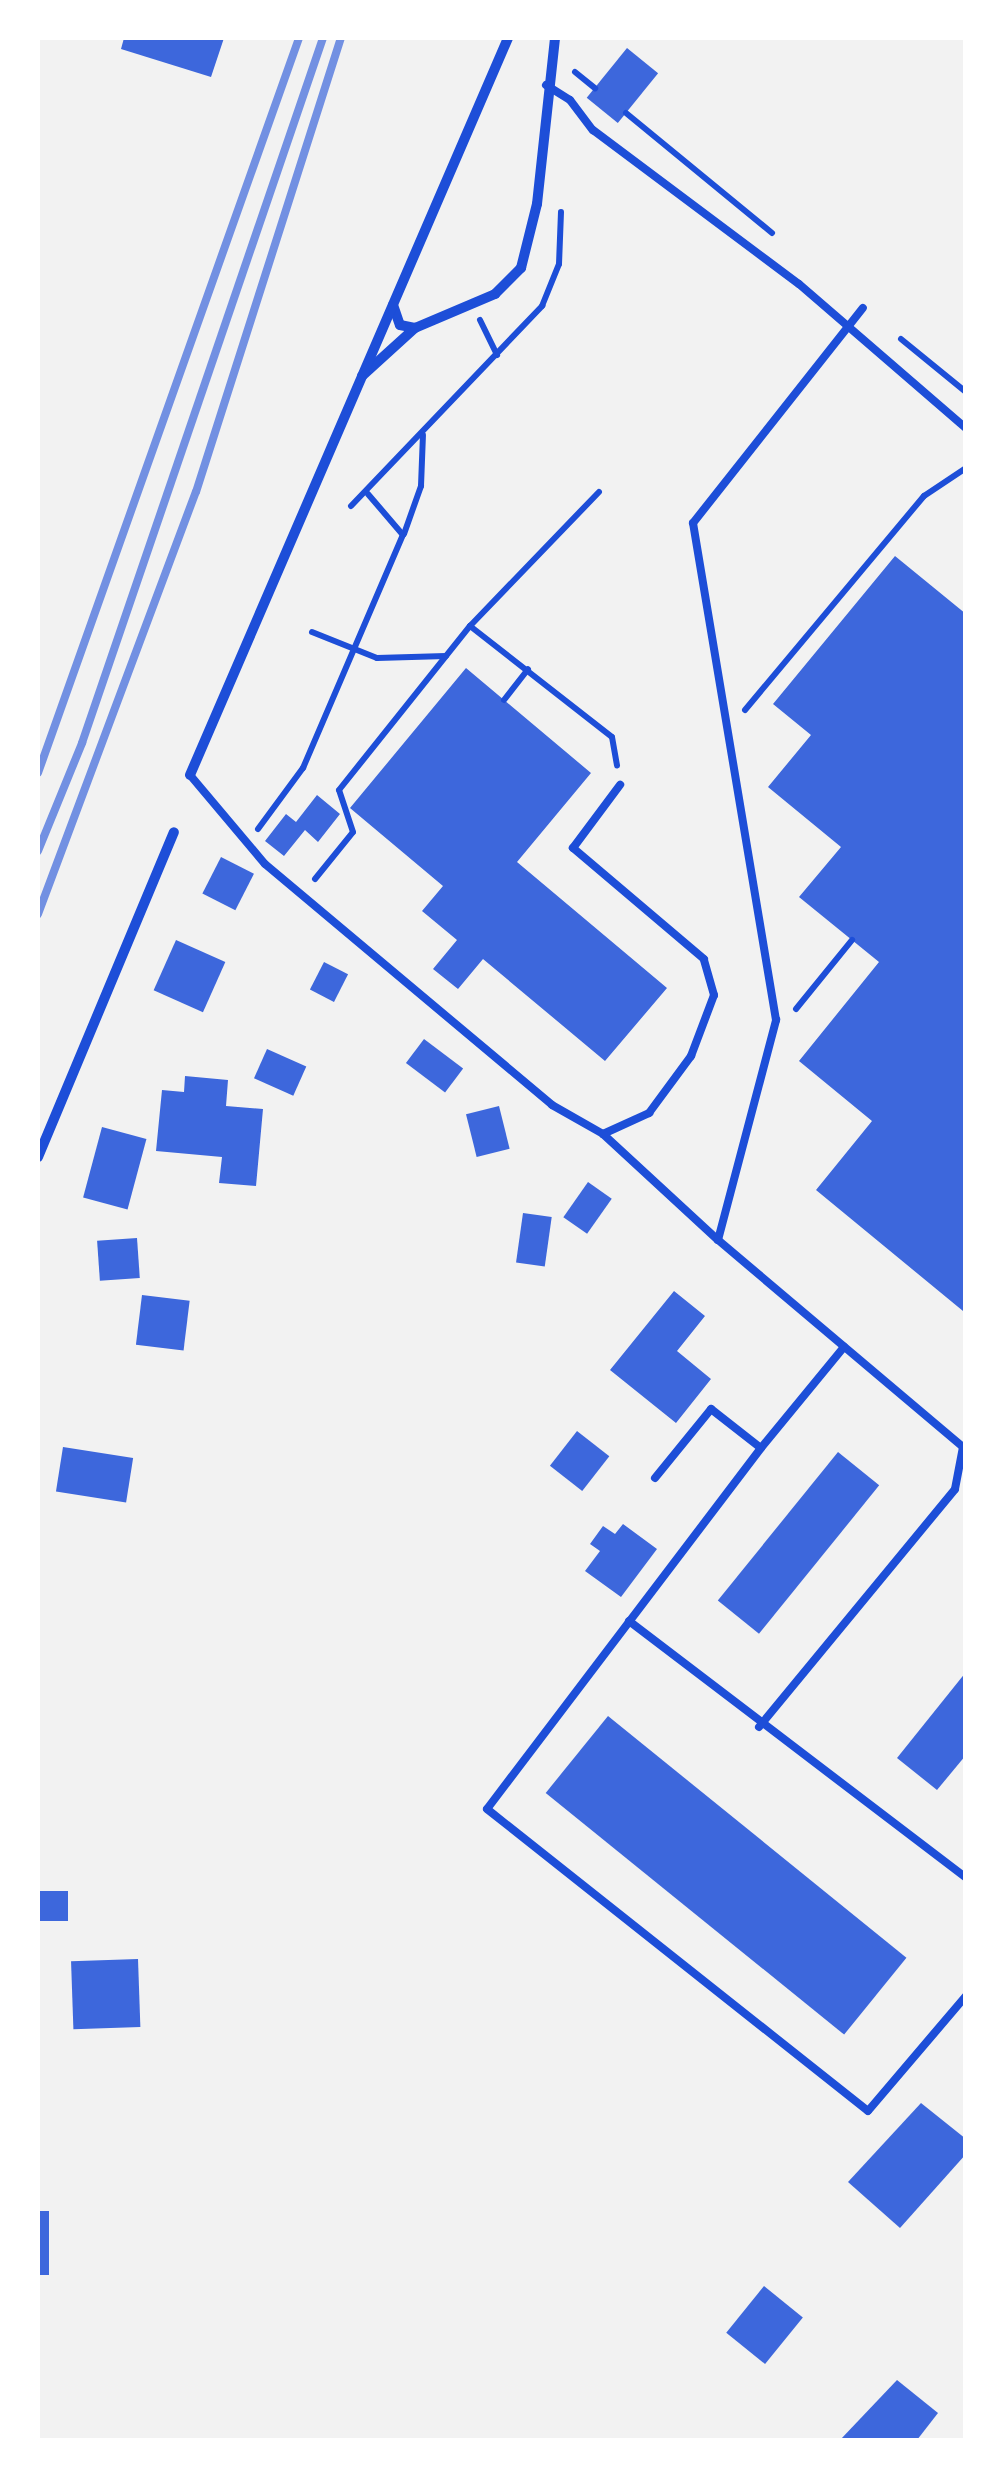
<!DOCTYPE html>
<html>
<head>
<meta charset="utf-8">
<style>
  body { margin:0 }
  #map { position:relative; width:1003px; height:2478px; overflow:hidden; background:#f2f2f2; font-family:"IBM Plex Sans",sans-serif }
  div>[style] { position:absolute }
  .building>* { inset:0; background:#3d67dc; transform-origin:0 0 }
  .path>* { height:6px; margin:-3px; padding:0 3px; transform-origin:3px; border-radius:3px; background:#1d4ed8 }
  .service>* { height:8px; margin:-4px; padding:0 4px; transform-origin:4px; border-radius:4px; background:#1d4ed8 }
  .minor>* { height:10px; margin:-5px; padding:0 5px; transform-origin:5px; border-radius:5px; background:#1d4ed8 }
  .rail>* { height:8px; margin:-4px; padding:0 4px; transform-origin:4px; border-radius:4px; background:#7290e2 }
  span { translate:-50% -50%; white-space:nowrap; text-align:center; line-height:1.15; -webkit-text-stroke:9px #fff; paint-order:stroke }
  .frame { position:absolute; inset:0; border:40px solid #fff; pointer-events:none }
</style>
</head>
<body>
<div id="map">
  <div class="building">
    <i style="clip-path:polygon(124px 38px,224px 38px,211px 77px,121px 49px)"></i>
    <i style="left:627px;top:48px;width:40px;height:64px;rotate:39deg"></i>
    <i style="clip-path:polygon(895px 556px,966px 614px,963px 1311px,816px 1190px,872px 1121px,799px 1061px,879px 962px,799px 897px,841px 847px,768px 787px,811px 735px,773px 704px)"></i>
    <i style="clip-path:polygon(466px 668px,591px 773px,517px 862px,667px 988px,605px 1061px,483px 959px,458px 989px,433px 969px,457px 940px,422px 911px,443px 886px,350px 808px)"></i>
    <i style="clip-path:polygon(317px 795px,340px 814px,318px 842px,305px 830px,284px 856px,265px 841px,286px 814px,296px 822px)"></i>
    <i style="left:221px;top:857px;width:37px;height:41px;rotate:27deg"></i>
    <i style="left:176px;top:940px;width:54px;height:55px;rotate:24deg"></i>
    <i style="left:324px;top:962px;width:27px;height:31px;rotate:27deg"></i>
    <i style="left:424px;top:1039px;width:49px;height:30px;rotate:37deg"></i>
    <i style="left:267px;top:1049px;width:43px;height:32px;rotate:24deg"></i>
    <i style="clip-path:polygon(185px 1076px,228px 1080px,226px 1106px,263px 1109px,256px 1186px,219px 1183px,222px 1157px,156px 1151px,162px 1090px,184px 1092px)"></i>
    <i style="left:499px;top:1106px;width:44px;height:34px;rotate:76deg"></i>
    <i style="left:102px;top:1127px;width:46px;height:73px;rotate:15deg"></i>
    <i style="left:588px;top:1182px;width:29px;height:43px;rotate:35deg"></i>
    <i style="left:523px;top:1213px;width:29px;height:50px;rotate:8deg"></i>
    <i style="left:137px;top:1238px;width:40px;height:40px;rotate:86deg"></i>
    <i style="clip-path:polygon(674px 1291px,705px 1316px,677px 1351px,711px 1379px,676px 1423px,610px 1370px)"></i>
    <i style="left:142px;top:1295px;width:48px;height:50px;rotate:7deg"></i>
    <i style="left:577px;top:1431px;width:41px;height:44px;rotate:38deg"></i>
    <i style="left:63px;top:1447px;width:71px;height:45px;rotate:9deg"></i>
    <i style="left:838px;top:1452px;width:53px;height:191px;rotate:39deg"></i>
    <i style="clip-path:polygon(623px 1524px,657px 1549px,621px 1597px,585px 1571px,600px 1551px,590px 1544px,603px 1526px,615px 1534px)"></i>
    <i style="clip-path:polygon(966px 1672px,966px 1755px,937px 1790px,897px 1758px)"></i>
    <i style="left:608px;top:1716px;width:384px;height:99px;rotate:39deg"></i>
    <i style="left:68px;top:1891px;width:30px;height:30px;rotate:90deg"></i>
    <i style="left:138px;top:1959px;width:68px;height:67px;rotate:88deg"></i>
    <i style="clip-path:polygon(921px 2103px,966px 2139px,966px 2154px,900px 2228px,848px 2182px)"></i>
    <i style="left:38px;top:2211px;width:11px;height:64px"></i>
    <i style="left:764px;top:2286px;width:50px;height:60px;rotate:39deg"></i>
    <i style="clip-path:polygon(897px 2380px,938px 2413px,917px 2440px,840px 2440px)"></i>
  </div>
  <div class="path">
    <i style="left:575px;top:72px;width:26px;rotate:39deg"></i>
    <i style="left:626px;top:113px;width:189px;rotate:39.4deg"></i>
    <i style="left:480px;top:320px;width:39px;rotate:64deg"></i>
    <i style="left:901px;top:339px;width:84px;rotate:39.2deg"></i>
    <i style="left:351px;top:506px;width:277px;rotate:-46.3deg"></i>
    <i style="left:542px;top:306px;width:45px;rotate:-68deg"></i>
    <i style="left:559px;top:264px;width:52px;rotate:-87.8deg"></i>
    <i style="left:404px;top:534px;width:51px;rotate:-70.5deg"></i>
    <i style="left:421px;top:486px;width:51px;rotate:-87.8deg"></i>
    <i style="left:470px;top:626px;width:180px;rotate:38deg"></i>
    <i style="left:612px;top:737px;width:29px;rotate:80deg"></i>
    <i style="left:312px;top:632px;width:70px;rotate:21.8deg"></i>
    <i style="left:377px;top:658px;width:69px;rotate:-1.7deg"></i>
    <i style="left:504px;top:700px;width:39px;rotate:-52deg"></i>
    <i style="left:745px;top:710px;width:279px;rotate:-50.1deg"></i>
    <i style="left:924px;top:496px;width:50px;rotate:-33.7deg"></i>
    <i style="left:258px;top:829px;width:76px;rotate:-53.6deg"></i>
    <i style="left:303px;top:768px;width:254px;rotate:-66.8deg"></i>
    <i style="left:403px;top:535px;width:54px;rotate:-130.5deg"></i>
    <i style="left:315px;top:879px;width:60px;rotate:-51deg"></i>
    <i style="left:353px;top:832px;width:44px;rotate:-108.4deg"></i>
    <i style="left:339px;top:790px;width:210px;rotate:-51.4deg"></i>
    <i style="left:470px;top:626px;width:186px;rotate:-46.1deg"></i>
    <i style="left:796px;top:1009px;width:89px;rotate:-50.9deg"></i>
  </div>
  <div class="service">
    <i style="left:546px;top:85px;width:28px;rotate:32deg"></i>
    <i style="left:570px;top:100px;width:38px;rotate:53deg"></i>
    <i style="left:593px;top:130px;width:257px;rotate:36.8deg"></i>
    <i style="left:799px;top:284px;width:221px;rotate:40.8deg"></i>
    <i style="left:190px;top:775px;width:116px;rotate:49.9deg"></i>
    <i style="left:265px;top:864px;width:375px;rotate:40deg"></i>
    <i style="left:552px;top:1105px;width:59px;rotate:29.6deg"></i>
    <i style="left:603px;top:1134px;width:51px;rotate:-24.5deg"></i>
    <i style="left:649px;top:1113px;width:71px;rotate:-53.6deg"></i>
    <i style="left:691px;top:1056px;width:65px;rotate:-69.3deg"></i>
    <i style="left:714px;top:995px;width:37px;rotate:-106deg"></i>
    <i style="left:704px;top:959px;width:172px;rotate:-139.7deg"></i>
    <i style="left:573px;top:848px;width:79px;rotate:-53.3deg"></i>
    <i style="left:603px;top:1134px;width:156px;rotate:42.7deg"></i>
    <i style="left:761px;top:1448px;width:453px;rotate:127.2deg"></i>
    <i style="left:487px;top:1809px;width:486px;rotate:38.4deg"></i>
    <i style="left:868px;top:2111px;width:151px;rotate:-49.6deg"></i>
    <i style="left:655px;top:1478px;width:89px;rotate:-50.9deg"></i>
    <i style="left:711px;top:1409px;width:63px;rotate:38deg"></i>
    <i style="left:761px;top:1448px;width:131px;rotate:-50.6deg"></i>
    <i style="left:629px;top:1621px;width:424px;rotate:37.3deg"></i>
    <i style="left:759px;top:1727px;width:308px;rotate:-50.5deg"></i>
    <i style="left:955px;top:1489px;width:43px;rotate:-79.2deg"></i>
    <i style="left:963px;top:1447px;width:321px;rotate:-139.8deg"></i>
    <i style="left:718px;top:1240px;width:228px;rotate:-75.2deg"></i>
    <i style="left:776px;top:1020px;width:504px;rotate:-99.48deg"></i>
    <i style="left:693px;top:523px;width:274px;rotate:-51.7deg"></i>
  </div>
  <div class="minor">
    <i style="left:393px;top:305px;width:21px;rotate:71deg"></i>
    <i style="left:400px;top:325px;width:15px;rotate:11deg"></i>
    <i style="left:362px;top:376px;width:72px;rotate:-42.2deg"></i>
    <i style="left:415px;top:328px;width:87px;rotate:-23deg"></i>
    <i style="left:495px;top:294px;width:37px;rotate:-45deg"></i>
    <i style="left:521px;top:268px;width:66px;rotate:-76deg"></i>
    <i style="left:537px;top:204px;width:167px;rotate:-83.8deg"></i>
    <i style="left:190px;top:775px;width:803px;rotate:-66.66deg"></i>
    <i style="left:38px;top:1157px;width:352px;rotate:-67.3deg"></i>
  </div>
  <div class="rail">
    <i style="left:38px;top:773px;width:780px;rotate:-70.45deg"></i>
    <i style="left:38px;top:851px;width:117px;rotate:-67.8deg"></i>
    <i style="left:82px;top:743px;width:745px;rotate:-71.13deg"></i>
    <i style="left:38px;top:914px;width:451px;rotate:-69.5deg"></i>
    <i style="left:196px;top:492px;width:477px;rotate:-72.3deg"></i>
  </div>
  <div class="frame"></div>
</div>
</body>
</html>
